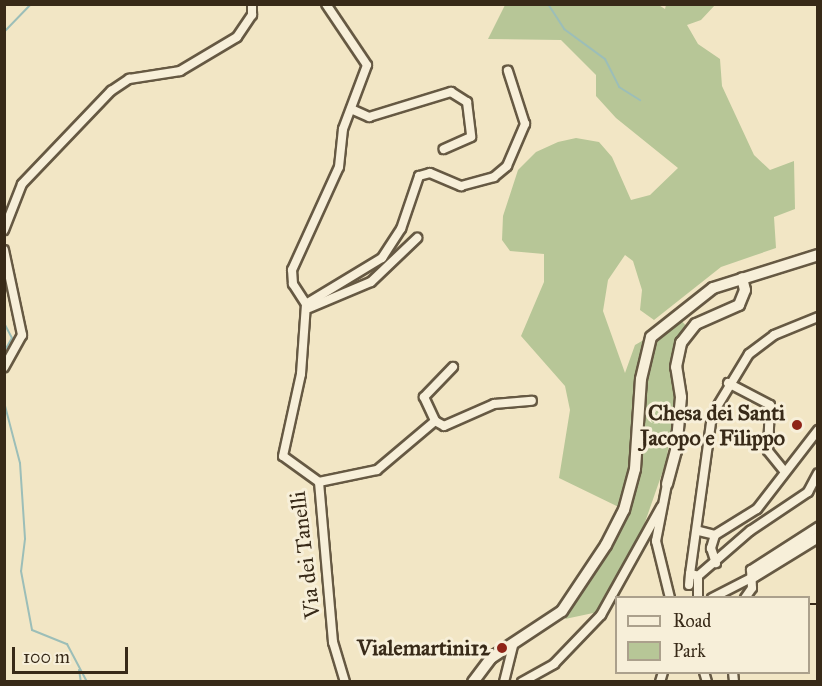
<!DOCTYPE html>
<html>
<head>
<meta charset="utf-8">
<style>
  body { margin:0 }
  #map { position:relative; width:822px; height:686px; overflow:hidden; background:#f2e6c5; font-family:"IM FELL Great Primer",serif }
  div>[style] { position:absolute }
  .green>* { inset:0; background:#b7c697 }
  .stream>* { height:2px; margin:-1px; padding:0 1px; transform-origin:1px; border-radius:1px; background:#9cbeb8 }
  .roads { filter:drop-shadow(2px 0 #665943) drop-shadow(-2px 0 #665943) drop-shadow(0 2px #665943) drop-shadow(0 -2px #665943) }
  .minor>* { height:8px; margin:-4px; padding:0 4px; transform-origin:4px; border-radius:4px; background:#f7efd9 }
  .tertiary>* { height:10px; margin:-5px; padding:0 5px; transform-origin:5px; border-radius:5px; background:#f7efd9 }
  .rail>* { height:2px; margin-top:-1px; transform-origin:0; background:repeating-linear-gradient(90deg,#382a18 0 10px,transparent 0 20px) }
  .dots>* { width:16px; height:16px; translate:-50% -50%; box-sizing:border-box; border:3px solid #f7efd9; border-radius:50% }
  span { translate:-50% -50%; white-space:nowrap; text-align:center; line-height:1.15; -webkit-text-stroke:6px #f7efd9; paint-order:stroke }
  .poi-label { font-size:22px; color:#382a18; font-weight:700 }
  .right { translate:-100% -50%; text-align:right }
  .street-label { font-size:22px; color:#382a18 }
  .frame { position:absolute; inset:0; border:6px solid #382a18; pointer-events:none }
  .legend { position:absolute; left:615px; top:596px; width:195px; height:78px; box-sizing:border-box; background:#f7efd9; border:2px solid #aba08c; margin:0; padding:8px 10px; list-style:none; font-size:18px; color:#382a18 }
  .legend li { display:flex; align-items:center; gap:12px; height:30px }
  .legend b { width:30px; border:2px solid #aba08c }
  .scale { position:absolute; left:12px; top:647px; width:116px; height:27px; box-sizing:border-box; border:3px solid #382a18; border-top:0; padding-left:8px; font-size:18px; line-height:21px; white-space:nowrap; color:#382a18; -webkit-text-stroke:4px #f7efd9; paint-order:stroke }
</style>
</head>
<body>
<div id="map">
  <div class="green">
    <i style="clip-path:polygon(657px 4px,665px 9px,666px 5px,715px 5px,701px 20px,687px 25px,698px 44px,720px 59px,722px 86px,754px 155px,770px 170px,794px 161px,795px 209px,774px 217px,776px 248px,721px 267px,654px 320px,640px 310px,642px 290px,633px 261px,625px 255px,608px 280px,603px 311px,625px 373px,635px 345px,680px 319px,688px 328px,671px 366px,676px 398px,666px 462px,635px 551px,598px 612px,565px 619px,629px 512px,559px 478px,570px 410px,565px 386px,521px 336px,544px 282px,544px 254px,510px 251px,502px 240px,503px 216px,518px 170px,536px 152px,558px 142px,576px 138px,599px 142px,612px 157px,631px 200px,650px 195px,678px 168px,616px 118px,596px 96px,596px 75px,561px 40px,488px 39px,505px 5px)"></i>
  </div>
  <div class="stream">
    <i style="left:548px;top:4px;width:30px;rotate:57deg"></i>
    <i style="left:564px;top:29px;width:51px;rotate:36.2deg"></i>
    <i style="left:605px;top:59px;width:31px;rotate:63deg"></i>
    <i style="left:619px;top:87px;width:25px;rotate:32deg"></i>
    <i style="left:4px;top:32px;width:39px;rotate:-46deg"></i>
    <i style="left:4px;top:323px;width:17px;rotate:62deg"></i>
    <i style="left:12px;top:338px;width:16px;rotate:120deg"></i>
    <i style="left:4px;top:402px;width:63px;rotate:75.3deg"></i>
    <i style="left:20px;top:463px;width:76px;rotate:86.2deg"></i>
    <i style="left:25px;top:539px;width:32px;rotate:97deg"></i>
    <i style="left:21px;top:571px;width:60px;rotate:79.4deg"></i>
    <i style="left:32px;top:630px;width:38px;rotate:22deg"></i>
    <i style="left:67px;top:644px;width:43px;rotate:62.2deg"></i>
    <i style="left:79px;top:670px;width:12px;rotate:81deg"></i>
  </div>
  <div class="roads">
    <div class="minor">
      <i style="left:351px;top:109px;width:20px;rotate:24deg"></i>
      <i style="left:369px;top:117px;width:86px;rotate:-17deg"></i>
      <i style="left:451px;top:92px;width:19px;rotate:32deg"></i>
      <i style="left:467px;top:102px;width:35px;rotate:83deg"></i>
      <i style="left:471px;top:137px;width:30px;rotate:156deg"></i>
      <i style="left:4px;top:230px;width:49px;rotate:-68.6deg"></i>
      <i style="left:22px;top:184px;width:129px;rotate:-46.3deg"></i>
      <i style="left:111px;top:91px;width:22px;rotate:-34deg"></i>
      <i style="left:129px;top:79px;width:52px;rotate:-8.9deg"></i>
      <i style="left:180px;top:71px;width:66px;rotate:-30.8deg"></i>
      <i style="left:237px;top:37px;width:27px;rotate:-56deg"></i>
      <i style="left:252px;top:15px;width:11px;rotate:-90deg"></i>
      <i style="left:4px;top:250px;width:87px;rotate:78deg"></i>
      <i style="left:22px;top:335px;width:37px;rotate:119deg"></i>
      <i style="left:306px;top:304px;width:89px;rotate:-31.2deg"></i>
      <i style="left:382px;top:258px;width:35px;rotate:-57deg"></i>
      <i style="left:401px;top:229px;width:56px;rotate:-71.2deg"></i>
      <i style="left:419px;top:176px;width:11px;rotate:-15deg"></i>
      <i style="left:430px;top:173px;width:34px;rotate:23deg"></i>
      <i style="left:461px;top:186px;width:34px;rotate:-15deg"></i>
      <i style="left:494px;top:177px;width:17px;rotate:-40deg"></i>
      <i style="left:507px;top:166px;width:46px;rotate:-66.8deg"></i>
      <i style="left:525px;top:124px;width:56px;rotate:-107.8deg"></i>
      <i style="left:309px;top:308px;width:67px;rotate:-22.8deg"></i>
      <i style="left:371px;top:282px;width:64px;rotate:-43.7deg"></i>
      <i style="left:453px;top:367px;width:42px;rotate:134deg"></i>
      <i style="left:424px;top:397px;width:26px;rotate:65deg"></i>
      <i style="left:435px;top:421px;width:10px;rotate:29deg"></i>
      <i style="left:444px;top:426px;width:55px;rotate:-23.7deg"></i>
      <i style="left:494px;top:404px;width:38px;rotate:-5deg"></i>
      <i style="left:728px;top:383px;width:47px;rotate:27.6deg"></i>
      <i style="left:770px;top:405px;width:46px;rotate:92.5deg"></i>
      <i style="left:768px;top:451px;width:26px;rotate:51deg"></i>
      <i style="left:319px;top:482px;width:44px;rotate:-144.2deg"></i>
      <i style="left:283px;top:456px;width:84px;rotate:-77.6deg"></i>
      <i style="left:301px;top:374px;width:70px;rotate:-85.9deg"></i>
      <i style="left:306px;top:304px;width:24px;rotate:-123deg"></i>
      <i style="left:293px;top:284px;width:14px;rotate:-94deg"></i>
      <i style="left:292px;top:270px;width:113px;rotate:-65.5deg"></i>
      <i style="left:339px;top:167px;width:38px;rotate:-84deg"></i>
      <i style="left:343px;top:129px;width:68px;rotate:-69.4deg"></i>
      <i style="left:367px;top:65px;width:73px;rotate:-123.9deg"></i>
      <i style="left:319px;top:482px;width:161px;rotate:85deg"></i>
      <i style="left:333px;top:642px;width:42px;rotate:73.3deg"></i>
      <i style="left:319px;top:482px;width:59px;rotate:-11.7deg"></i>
      <i style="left:377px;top:470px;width:76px;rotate:-40.2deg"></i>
      <i style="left:667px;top:484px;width:58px;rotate:100.9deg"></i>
      <i style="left:656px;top:541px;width:59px;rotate:76.2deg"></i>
      <i style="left:699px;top:531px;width:16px;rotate:14deg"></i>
      <i style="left:715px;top:535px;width:49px;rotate:-31.8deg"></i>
      <i style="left:757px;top:509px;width:100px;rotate:-52.3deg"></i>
      <i style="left:715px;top:535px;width:14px;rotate:107deg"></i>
      <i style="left:711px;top:548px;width:16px;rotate:72deg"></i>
      <i style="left:690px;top:574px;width:161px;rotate:-82.1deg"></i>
      <i style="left:712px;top:415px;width:71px;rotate:-58.8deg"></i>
      <i style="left:749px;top:354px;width:31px;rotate:-37deg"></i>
      <i style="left:774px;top:335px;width:48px;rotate:-22.2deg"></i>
      <i style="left:689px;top:585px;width:11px;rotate:-85deg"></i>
      <i style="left:690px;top:574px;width:5px;rotate:11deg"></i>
      <i style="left:698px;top:598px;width:22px;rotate:-90deg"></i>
      <i style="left:698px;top:576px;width:69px;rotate:-40.9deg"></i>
      <i style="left:750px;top:531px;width:70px;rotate:-33.9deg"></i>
      <i style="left:808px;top:492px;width:21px;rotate:-62deg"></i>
      <i style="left:712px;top:598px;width:46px;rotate:-27.1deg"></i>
      <i style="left:745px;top:598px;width:12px;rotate:-55deg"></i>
      <i style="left:752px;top:588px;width:18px;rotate:-93deg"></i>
      <i style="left:751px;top:570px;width:80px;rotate:-32.7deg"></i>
      <i style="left:704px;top:672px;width:10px;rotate:73deg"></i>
      <i style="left:733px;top:672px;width:10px;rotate:84deg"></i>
      <i style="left:504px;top:682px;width:38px;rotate:-76deg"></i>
      <i style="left:522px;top:682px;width:37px;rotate:-29deg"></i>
      <i style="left:554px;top:664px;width:68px;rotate:-46.2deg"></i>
      <i style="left:601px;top:615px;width:124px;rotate:-60.9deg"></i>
      <i style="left:660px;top:682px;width:10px;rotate:-73deg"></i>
    </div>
    <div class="tertiary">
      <i style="left:667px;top:484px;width:34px;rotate:-75deg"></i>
      <i style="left:676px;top:451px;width:54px;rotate:-84.7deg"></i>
      <i style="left:681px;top:397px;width:30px;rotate:-99deg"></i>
      <i style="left:676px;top:367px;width:25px;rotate:-78deg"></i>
      <i style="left:681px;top:343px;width:24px;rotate:-52deg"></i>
      <i style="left:696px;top:324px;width:47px;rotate:-23.8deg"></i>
      <i style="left:739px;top:305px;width:16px;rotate:-68deg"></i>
      <i style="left:745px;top:290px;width:12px;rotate:-104deg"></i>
      <i style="left:753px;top:577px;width:76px;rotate:-31.6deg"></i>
      <i style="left:473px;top:682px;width:30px;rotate:-53deg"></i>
      <i style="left:491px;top:658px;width:85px;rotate:-33.5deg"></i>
      <i style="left:562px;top:611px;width:79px;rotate:-56.3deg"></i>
      <i style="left:606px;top:545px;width:39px;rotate:-63deg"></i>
      <i style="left:624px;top:510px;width:42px;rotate:-75deg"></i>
      <i style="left:635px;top:469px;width:90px;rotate:-86.2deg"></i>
      <i style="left:641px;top:379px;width:43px;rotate:-76.6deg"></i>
      <i style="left:651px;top:337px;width:79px;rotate:-38.3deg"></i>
      <i style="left:713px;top:288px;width:110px;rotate:-17.4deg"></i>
    </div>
  </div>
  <div class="rail">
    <i style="left:808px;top:604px;width:10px"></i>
  </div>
  <div class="dots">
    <i style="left:797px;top:425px;background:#8f2418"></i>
    <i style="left:502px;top:648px;background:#8f2418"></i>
  </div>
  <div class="poi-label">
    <span class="right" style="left:785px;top:425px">Chesa dei Santi<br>Jacopo e Filippo</span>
    <span class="right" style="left:490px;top:648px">Vialemartini12</span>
  </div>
  <div class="street-label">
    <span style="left:305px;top:555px;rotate:-97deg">Via dei Tanelli</span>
  </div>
  <div class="frame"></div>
  <ul class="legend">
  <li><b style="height:8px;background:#f7efd9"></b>Road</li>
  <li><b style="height:16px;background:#b7c697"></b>Park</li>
  </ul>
  <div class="scale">100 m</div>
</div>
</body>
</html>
